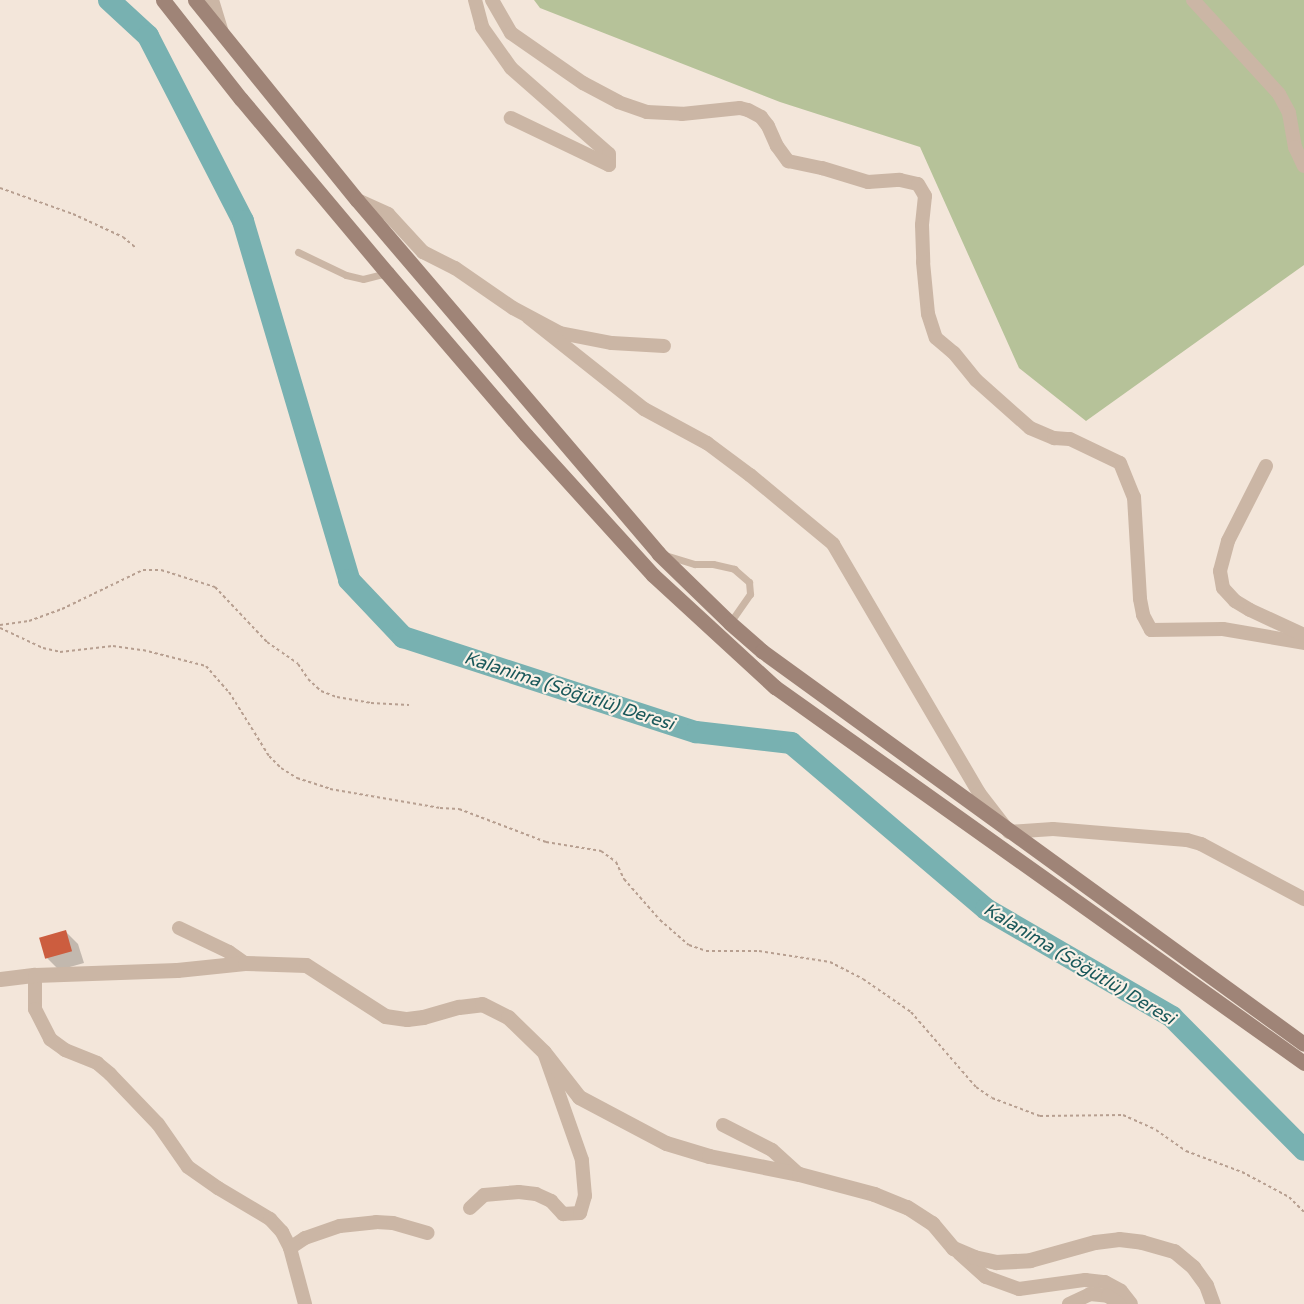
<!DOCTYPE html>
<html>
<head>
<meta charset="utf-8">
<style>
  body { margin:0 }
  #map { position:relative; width:1304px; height:1304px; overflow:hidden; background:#f3e6da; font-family:"Varela Round",sans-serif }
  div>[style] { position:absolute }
  .green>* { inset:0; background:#b6c299 }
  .shadow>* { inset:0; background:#0003 }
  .river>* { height:22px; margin:-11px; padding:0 11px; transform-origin:11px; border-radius:11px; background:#78b1b1 }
  .building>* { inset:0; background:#cc5d3f; transform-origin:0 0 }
  .path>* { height:2px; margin-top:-1px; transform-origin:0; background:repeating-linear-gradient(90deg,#b79f90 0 3px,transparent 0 6px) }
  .service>* { height:7px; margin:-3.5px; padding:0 3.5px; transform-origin:3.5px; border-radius:3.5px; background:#cbb6a5 }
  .minor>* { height:14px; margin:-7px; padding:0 7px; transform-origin:7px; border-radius:7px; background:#cbb6a5 }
  .tertiary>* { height:15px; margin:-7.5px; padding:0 7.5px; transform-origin:7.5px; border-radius:7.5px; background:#cbb6a5 }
  .secondary>* { height:15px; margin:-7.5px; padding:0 7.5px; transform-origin:7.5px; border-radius:7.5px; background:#9f8477 }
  span { translate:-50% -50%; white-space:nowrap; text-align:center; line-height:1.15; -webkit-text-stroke:4.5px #faf1e7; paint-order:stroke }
  .water-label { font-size:18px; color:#1a585a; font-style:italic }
</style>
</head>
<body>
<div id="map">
  <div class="green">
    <i style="clip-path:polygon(534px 0,1304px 0,1304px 265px,1086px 421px,1019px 368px,920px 147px,780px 102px,540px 8px)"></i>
  </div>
  <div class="shadow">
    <i style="clip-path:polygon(66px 932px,78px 944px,84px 963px,59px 970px,47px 958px)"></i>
  </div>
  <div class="river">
    <i style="left:109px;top:0;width:53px;rotate:42.7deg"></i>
    <i style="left:148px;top:36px;width:208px;rotate:62.8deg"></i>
    <i style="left:243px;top:221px;width:374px;rotate:73.5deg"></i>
    <i style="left:349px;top:580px;width:79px;rotate:46.5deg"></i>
    <i style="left:403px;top:637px;width:308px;rotate:18deg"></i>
    <i style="left:696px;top:732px;width:96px;rotate:6.6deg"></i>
    <i style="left:791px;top:743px;width:256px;rotate:40.4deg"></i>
    <i style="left:986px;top:909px;width:215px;rotate:30.1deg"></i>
    <i style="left:1172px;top:1017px;width:187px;rotate:45.2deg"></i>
  </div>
  <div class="building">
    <i style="left:66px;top:930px;width:22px;height:28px;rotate:74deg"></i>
  </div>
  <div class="path">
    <i style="left:0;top:188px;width:77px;rotate:19.6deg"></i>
    <i style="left:73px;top:214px;width:55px;rotate:24.7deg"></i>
    <i style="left:123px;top:237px;width:17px;rotate:40deg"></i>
    <i style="left:0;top:625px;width:29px;rotate:-8deg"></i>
    <i style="left:29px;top:621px;width:35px;rotate:-20deg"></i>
    <i style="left:62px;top:609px;width:90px;rotate:-25.7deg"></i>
    <i style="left:143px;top:570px;width:18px"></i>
    <i style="left:161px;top:570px;width:57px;rotate:17.5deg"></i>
    <i style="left:215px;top:587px;width:76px;rotate:46.6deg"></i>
    <i style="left:267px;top:642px;width:38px;rotate:35deg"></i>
    <i style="left:298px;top:664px;width:18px;rotate:56deg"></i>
    <i style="left:308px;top:679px;width:18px;rotate:43deg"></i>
    <i style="left:321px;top:691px;width:17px;rotate:21deg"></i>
    <i style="left:337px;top:697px;width:35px;rotate:10deg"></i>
    <i style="left:371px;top:703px;width:38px;rotate:3deg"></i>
    <i style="left:0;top:628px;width:47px;rotate:24.9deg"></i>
    <i style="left:43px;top:648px;width:17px;rotate:13deg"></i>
    <i style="left:60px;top:652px;width:53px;rotate:-6.5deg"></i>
    <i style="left:113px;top:646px;width:30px;rotate:8deg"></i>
    <i style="left:143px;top:650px;width:65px;rotate:14.3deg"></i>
    <i style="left:206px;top:666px;width:35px;rotate:49deg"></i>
    <i style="left:229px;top:692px;width:75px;rotate:58deg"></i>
    <i style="left:269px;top:756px;width:17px;rotate:45deg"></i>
    <i style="left:281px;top:768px;width:19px;rotate:32deg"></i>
    <i style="left:297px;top:778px;width:35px;rotate:18deg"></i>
    <i style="left:330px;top:789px;width:112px;rotate:9.8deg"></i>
    <i style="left:440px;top:808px;width:19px;rotate:3deg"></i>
    <i style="left:459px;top:809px;width:93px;rotate:20.8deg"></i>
    <i style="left:546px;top:842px;width:56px;rotate:9.3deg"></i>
    <i style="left:601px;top:851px;width:19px;rotate:36deg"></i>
    <i style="left:616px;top:862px;width:19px;rotate:65deg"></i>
    <i style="left:624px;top:879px;width:55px;rotate:48.7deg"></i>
    <i style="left:660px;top:920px;width:38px;rotate:41deg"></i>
    <i style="left:689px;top:945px;width:18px;rotate:19deg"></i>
    <i style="left:706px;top:951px;width:53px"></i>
    <i style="left:759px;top:951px;width:72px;rotate:8.8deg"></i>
    <i style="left:830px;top:962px;width:37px;rotate:27deg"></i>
    <i style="left:863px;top:979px;width:58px;rotate:34.5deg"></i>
    <i style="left:911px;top:1012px;width:99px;rotate:49.1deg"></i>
    <i style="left:976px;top:1087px;width:19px;rotate:35deg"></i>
    <i style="left:992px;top:1098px;width:51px;rotate:20.6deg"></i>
    <i style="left:1040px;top:1116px;width:83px;rotate:-0.7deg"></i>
    <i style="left:1123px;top:1115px;width:36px;rotate:24deg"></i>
    <i style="left:1156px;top:1130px;width:37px;rotate:35deg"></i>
    <i style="left:1186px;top:1151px;width:60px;rotate:20.6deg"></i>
    <i style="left:1242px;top:1172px;width:53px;rotate:28deg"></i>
    <i style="left:1289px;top:1197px;width:21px;rotate:45deg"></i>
  </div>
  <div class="service">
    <i style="left:298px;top:252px;width:53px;rotate:25.6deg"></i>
    <i style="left:346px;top:275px;width:17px;rotate:13deg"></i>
    <i style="left:363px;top:279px;width:25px;rotate:-14deg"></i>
    <i style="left:665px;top:555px;width:31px;rotate:17deg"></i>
    <i style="left:695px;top:564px;width:18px"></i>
    <i style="left:713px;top:564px;width:22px;rotate:13deg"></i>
    <i style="left:734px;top:569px;width:20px;rotate:41deg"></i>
    <i style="left:749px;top:582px;width:12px;rotate:85deg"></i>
    <i style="left:750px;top:594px;width:35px;rotate:125deg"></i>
  </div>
  <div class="minor">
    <i style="left:212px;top:0;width:34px;rotate:73deg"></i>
    <i style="left:475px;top:0;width:28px;rotate:75deg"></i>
    <i style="left:482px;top:27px;width:50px;rotate:54.7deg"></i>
    <i style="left:511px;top:68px;width:130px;rotate:41.3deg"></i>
    <i style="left:609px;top:154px;width:11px;rotate:90deg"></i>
    <i style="left:609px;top:165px;width:109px;rotate:-154.4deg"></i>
    <i style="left:492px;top:0;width:38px;rotate:60deg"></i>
    <i style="left:511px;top:33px;width:88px;rotate:34.8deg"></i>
    <i style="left:583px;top:83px;width:40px;rotate:28deg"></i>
    <i style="left:618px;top:102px;width:31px;rotate:19deg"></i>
    <i style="left:647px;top:112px;width:35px;rotate:3deg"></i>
    <i style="left:682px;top:114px;width:58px;rotate:-5.9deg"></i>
    <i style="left:740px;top:108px;width:8px;rotate:14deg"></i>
    <i style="left:748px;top:110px;width:15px;rotate:28deg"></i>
    <i style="left:761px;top:117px;width:11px;rotate:52deg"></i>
    <i style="left:768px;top:126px;width:22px;rotate:66deg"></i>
    <i style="left:777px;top:146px;width:19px;rotate:54deg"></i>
    <i style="left:788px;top:161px;width:35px;rotate:12deg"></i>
    <i style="left:822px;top:168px;width:48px;rotate:16.9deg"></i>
    <i style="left:868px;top:182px;width:32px;rotate:-4deg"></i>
    <i style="left:900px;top:180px;width:18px;rotate:13deg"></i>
    <i style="left:918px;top:184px;width:14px;rotate:60deg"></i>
    <i style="left:925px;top:196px;width:29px;rotate:96deg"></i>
    <i style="left:922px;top:225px;width:37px;rotate:88deg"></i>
    <i style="left:923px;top:262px;width:52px;rotate:84.5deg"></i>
    <i style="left:928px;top:314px;width:25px;rotate:72deg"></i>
    <i style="left:936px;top:338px;width:23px;rotate:40deg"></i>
    <i style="left:954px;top:353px;width:35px;rotate:51deg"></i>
    <i style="left:976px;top:380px;width:72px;rotate:41.6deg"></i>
    <i style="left:1030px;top:428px;width:26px;rotate:23deg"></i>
    <i style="left:1054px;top:438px;width:16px;rotate:4deg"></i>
    <i style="left:1070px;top:439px;width:55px;rotate:25.6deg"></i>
    <i style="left:1120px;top:463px;width:37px;rotate:68deg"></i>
    <i style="left:1134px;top:497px;width:102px;rotate:86.6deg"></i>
    <i style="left:1140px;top:599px;width:16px;rotate:79deg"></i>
    <i style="left:1143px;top:615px;width:17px;rotate:62deg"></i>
    <i style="left:1151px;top:630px;width:72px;rotate:-0.8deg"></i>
    <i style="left:1223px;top:629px;width:82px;rotate:9.8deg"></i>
    <i style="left:1193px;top:0;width:127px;rotate:47.5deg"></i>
    <i style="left:1279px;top:94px;width:21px;rotate:62deg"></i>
    <i style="left:1289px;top:113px;width:35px;rotate:80deg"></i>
    <i style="left:1295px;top:147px;width:21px;rotate:65deg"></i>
    <i style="left:357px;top:200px;width:34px;rotate:24deg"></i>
    <i style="left:388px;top:214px;width:52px;rotate:47.4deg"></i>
    <i style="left:423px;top:252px;width:36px;rotate:27deg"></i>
    <i style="left:455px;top:268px;width:70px;rotate:34.6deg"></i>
    <i style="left:513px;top:308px;width:53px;rotate:28deg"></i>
    <i style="left:560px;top:333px;width:53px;rotate:10.9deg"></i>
    <i style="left:612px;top:343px;width:52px;rotate:3.3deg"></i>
    <i style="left:528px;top:317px;width:148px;rotate:38.4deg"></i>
    <i style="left:644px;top:409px;width:72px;rotate:28.4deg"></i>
    <i style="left:707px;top:443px;width:54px;rotate:36.7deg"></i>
    <i style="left:750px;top:475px;width:108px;rotate:39.7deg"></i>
    <i style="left:833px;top:544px;width:289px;rotate:59.6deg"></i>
    <i style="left:979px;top:793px;width:49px;rotate:52.4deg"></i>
    <i style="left:1009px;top:832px;width:44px;rotate:-3.9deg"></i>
    <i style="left:1053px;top:829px;width:134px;rotate:4.7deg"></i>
    <i style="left:1187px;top:840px;width:15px;rotate:16deg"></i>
    <i style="left:1201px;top:844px;width:117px;rotate:28.1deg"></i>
    <i style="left:1266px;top:466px;width:84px;rotate:116.9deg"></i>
    <i style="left:1228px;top:541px;width:31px;rotate:105deg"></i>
    <i style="left:1220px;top:571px;width:17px;rotate:80deg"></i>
    <i style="left:1223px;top:588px;width:18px;rotate:47deg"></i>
    <i style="left:1235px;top:601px;width:17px;rotate:31deg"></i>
    <i style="left:1250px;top:610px;width:60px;rotate:24.8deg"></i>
    <i style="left:179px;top:928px;width:55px;rotate:25.6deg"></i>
    <i style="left:229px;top:952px;width:19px;rotate:35deg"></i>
    <i style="left:35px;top:975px;width:34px;rotate:90deg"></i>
    <i style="left:35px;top:1009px;width:34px;rotate:63deg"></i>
    <i style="left:50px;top:1039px;width:19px;rotate:36deg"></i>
    <i style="left:65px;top:1050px;width:35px;rotate:22deg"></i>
    <i style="left:97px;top:1063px;width:17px;rotate:40deg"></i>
    <i style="left:110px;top:1074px;width:69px;rotate:46.2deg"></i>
    <i style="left:158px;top:1124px;width:52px;rotate:55.1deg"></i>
    <i style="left:188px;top:1167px;width:37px;rotate:35deg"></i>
    <i style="left:218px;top:1188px;width:61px;rotate:30.8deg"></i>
    <i style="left:270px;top:1219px;width:18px;rotate:47deg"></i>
    <i style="left:282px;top:1232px;width:18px;rotate:63deg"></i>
    <i style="left:290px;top:1248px;width:58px;rotate:75deg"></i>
    <i style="left:723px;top:1125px;width:55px;rotate:27deg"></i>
    <i style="left:772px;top:1150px;width:36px;rotate:42deg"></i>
    <i style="left:470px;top:1208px;width:19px;rotate:-43deg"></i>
    <i style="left:484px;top:1195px;width:35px;rotate:-5deg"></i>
    <i style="left:519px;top:1192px;width:17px;rotate:7deg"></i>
    <i style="left:536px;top:1194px;width:17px;rotate:25deg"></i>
    <i style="left:551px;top:1201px;width:18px;rotate:47deg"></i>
    <i style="left:563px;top:1214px;width:17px;rotate:-3deg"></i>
    <i style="left:580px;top:1213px;width:18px;rotate:-74deg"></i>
    <i style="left:585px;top:1196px;width:36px;rotate:-95deg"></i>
    <i style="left:582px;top:1160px;width:111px;rotate:-109.4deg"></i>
    <i style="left:290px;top:1248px;width:18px;rotate:-34deg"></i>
    <i style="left:305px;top:1238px;width:37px;rotate:-19deg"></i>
    <i style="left:340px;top:1226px;width:36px;rotate:-6deg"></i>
    <i style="left:376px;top:1222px;width:17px;rotate:3deg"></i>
    <i style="left:393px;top:1223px;width:36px;rotate:16deg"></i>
    <i style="left:959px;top:1253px;width:36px;rotate:42deg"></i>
    <i style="left:986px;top:1277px;width:35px;rotate:20deg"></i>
    <i style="left:1019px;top:1289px;width:67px;rotate:-7.8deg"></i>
    <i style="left:1085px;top:1280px;width:20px;rotate:6deg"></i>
    <i style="left:1105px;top:1282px;width:18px;rotate:29deg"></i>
    <i style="left:1121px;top:1291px;width:16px;rotate:52deg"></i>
    <i style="left:1069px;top:1304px;width:23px;rotate:-25deg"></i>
    <i style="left:1090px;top:1294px;width:18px;rotate:6deg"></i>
    <i style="left:1108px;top:1296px;width:14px;rotate:36deg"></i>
  </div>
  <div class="tertiary">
    <i style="left:0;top:979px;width:35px;rotate:-7deg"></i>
    <i style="left:35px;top:975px;width:142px;rotate:-2deg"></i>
    <i style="left:177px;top:970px;width:68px;rotate:-5.9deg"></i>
    <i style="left:245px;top:963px;width:61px;rotate:1.9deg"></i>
    <i style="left:306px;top:965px;width:94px;rotate:32.8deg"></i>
    <i style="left:385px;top:1016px;width:22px;rotate:8deg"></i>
    <i style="left:407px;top:1019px;width:16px;rotate:-7deg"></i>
    <i style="left:423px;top:1017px;width:37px;rotate:-16deg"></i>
    <i style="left:459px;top:1007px;width:23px;rotate:-7deg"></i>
    <i style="left:482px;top:1004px;width:29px;rotate:27deg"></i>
    <i style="left:508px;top:1017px;width:50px;rotate:44.2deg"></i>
    <i style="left:544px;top:1052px;width:57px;rotate:52.1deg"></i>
    <i style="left:579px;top:1097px;width:98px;rotate:27.9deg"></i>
    <i style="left:666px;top:1143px;width:45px;rotate:16.8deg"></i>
    <i style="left:709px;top:1156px;width:92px;rotate:11.3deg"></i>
    <i style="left:799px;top:1174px;width:78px;rotate:14.9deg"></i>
    <i style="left:874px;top:1194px;width:35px;rotate:22deg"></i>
    <i style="left:907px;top:1207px;width:30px;rotate:33deg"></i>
    <i style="left:932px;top:1223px;width:33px;rotate:50deg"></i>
    <i style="left:953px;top:1248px;width:23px;rotate:23deg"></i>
    <i style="left:974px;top:1257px;width:23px;rotate:13deg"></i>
    <i style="left:996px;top:1262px;width:34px;rotate:-3deg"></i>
    <i style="left:1030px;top:1260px;width:67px;rotate:-15.5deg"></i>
    <i style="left:1095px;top:1242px;width:24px;rotate:-7deg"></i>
    <i style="left:1119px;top:1239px;width:23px;rotate:7deg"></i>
    <i style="left:1142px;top:1242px;width:33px;rotate:16deg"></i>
    <i style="left:1174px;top:1251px;width:25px;rotate:40deg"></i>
    <i style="left:1193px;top:1267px;width:22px;rotate:54deg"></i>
    <i style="left:1206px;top:1285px;width:20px;rotate:70deg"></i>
  </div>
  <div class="secondary">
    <i style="left:163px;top:0;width:126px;rotate:51.8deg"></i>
    <i style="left:241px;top:99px;width:227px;rotate:50deg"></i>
    <i style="left:387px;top:273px;width:213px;rotate:49.4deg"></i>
    <i style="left:526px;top:435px;width:189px;rotate:47.8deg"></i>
    <i style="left:653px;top:575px;width:166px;rotate:42.6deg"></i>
    <i style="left:775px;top:687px;width:649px;rotate:35.4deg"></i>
    <i style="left:195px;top:0;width:257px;rotate:51deg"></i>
    <i style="left:357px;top:200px;width:464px;rotate:49.5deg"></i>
    <i style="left:658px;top:553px;width:100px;rotate:44.2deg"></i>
    <i style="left:730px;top:623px;width:43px;rotate:41.2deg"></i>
    <i style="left:762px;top:651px;width:669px;rotate:35.95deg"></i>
  </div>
  <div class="water-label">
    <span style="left:569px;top:691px;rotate:18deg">Kalanima (Söğütlü) Deresi</span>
    <span style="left:1079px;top:964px;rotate:31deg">Kalanima (Söğütlü) Deresi</span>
  </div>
</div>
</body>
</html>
